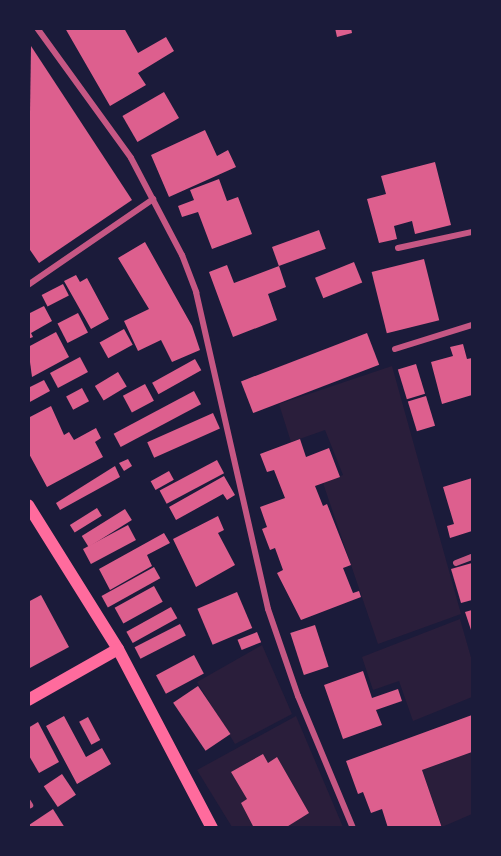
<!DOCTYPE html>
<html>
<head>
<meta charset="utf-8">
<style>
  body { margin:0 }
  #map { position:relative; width:501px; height:856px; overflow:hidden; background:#1b1b3a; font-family:"Work Sans",sans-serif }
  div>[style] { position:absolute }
  .green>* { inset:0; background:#2a1e3b }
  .building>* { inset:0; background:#dd5f8e; transform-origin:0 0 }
  .minor>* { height:6px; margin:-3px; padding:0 3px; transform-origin:3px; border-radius:3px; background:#c65784 }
  .secondary>* { height:12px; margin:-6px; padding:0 6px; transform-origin:6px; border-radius:6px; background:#ff6b9d }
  span { translate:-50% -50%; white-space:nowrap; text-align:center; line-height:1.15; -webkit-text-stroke:5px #1b1b3a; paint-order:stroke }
  .frame { position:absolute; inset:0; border:30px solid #1b1b3a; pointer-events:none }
</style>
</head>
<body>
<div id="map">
  <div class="green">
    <i style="clip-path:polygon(392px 366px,461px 614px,378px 644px,323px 483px,343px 475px,325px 430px,291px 442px,279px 404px)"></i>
    <i style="clip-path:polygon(460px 619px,472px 661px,472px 697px,413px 721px,399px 681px,373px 690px,362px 657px)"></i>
    <i style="clip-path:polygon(262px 645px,292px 714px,235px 744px,197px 682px)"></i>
    <i style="clip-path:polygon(296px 716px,343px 827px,232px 827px,197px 770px)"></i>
    <i style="clip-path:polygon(472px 752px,472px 814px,442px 827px,422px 770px)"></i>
  </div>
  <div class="building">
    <i style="clip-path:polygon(65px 28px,124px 28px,138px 53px,166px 37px,174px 51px,138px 73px,146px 85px,110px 106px)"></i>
    <i style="clip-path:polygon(335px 28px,351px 28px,352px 33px,337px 37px)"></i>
    <i style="clip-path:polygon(31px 46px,132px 200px,39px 263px,28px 247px)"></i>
    <i style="left:164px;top:92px;width:30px;height:48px;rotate:60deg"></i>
    <i style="clip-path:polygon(205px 130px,217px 156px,228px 150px,236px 167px,169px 197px,151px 155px)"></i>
    <i style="clip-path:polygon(435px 162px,451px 225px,415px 234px,412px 221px,394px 226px,397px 239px,379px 243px,367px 199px,386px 194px,381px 176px)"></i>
    <i style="clip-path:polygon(219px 179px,227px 201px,238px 197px,252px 234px,212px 249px,198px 212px,182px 217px,178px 206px,194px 200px,190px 190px)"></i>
    <i style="left:319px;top:230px;width:20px;height:50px;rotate:70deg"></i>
    <i style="clip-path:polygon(145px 242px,192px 326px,200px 350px,172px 362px,161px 340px,138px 351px,124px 321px,149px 309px,118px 258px)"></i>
    <i style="left:424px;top:259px;width:63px;height:54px;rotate:76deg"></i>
    <i style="left:354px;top:262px;width:22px;height:42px;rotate:68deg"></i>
    <i style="clip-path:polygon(227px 265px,234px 283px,279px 266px,286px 287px,268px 294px,277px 320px,233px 337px,209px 272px)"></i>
    <i style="clip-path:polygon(76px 275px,80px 282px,87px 278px,109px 319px,91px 329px,64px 281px)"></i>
    <i style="left:63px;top:284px;width:13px;height:24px;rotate:63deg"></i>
    <i style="clip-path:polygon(44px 306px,52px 321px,31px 333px,33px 337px,28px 339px,28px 314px)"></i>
    <i style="left:78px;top:313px;width:22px;height:23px;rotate:63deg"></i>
    <i style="left:124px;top:329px;width:18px;height:28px;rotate:61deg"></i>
    <i style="clip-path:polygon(56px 332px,69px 357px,32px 377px,28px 347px)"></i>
    <i style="left:367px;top:333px;width:34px;height:135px;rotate:69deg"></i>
    <i style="clip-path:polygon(463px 344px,467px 359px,472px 358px,472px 395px,442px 404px,431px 362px,453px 356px,450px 347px)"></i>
    <i style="left:80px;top:357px;width:17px;height:34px;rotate:62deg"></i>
    <i style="left:195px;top:359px;width:13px;height:49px;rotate:61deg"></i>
    <i style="left:416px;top:364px;width:31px;height:19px;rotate:73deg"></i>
    <i style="left:118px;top:372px;width:17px;height:27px;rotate:59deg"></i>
    <i style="clip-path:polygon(44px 380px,50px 391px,28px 403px,28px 388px)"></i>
    <i style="left:145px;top:384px;width:19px;height:25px;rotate:62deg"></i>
    <i style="left:82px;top:388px;width:15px;height:18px;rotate:62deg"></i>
    <i style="left:194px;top:391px;width:15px;height:91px;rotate:62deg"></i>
    <i style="left:426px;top:396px;width:31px;height:19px;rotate:73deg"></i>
    <i style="clip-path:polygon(51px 406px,64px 435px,69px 432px,74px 440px,96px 428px,101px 438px,95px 442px,103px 457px,47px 487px,28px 452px,28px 418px)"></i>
    <i style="left:213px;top:413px;width:17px;height:72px;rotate:66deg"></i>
    <i style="clip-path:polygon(300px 439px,306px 457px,329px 448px,340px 477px,315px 486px,323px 506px,327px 504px,351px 565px,343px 568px,353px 593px,359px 591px,361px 597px,301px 620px,277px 573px,283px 570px,275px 548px,270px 550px,262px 529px,267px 527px,260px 507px,285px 498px,274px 470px,267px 472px,260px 454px)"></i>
    <i style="clip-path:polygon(128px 459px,132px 466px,124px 471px,119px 463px)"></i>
    <i style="left:217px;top:460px;width:15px;height:65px;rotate:62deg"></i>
    <i style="clip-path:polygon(115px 466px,120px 477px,60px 510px,56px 503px)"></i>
    <i style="left:169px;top:471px;width:10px;height:21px;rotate:61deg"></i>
    <i style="clip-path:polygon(224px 476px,235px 495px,227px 500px,223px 494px,176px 520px,169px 507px)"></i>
    <i style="clip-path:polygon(472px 478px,472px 531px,450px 538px,447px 526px,454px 524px,443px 487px)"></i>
    <i style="left:97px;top:508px;width:9px;height:32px;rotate:58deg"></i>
    <i style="left:125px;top:509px;width:13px;height:51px;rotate:58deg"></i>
    <i style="clip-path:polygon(218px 516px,224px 530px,218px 533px,235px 565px,196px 587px,173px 539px)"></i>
    <i style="left:128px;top:525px;width:17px;height:51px;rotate:62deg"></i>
    <i style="clip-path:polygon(164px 533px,170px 543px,147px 555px,152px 566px,110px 590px,99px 569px)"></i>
    <i style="clip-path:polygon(472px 563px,472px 600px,461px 603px,451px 569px)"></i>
    <i style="left:154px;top:567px;width:13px;height:60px;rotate:61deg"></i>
    <i style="left:154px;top:586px;width:18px;height:45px;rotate:61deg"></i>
    <i style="left:237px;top:592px;width:39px;height:43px;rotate:67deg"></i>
    <i style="clip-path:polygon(41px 595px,69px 647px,28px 669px,28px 602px)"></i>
    <i style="left:171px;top:607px;width:13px;height:51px;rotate:61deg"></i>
    <i style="clip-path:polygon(472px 610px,472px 633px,465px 612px)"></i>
    <i style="left:180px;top:624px;width:13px;height:51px;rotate:63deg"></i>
    <i style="left:315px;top:625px;width:44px;height:26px;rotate:72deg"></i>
    <i style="left:257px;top:632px;width:11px;height:21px;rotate:68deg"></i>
    <i style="left:194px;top:655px;width:21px;height:43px;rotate:62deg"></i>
    <i style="clip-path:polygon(363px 671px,372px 698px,398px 689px,402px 701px,376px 710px,382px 725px,343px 739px,324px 685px)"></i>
    <i style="left:198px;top:686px;width:58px;height:30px;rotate:56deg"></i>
    <i style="clip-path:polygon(472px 715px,472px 752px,422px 770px,442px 828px,388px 828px,382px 809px,371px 813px,363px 792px,358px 794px,346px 761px)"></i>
    <i style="clip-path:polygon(64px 716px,86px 757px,102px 748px,111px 764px,77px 784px,46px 726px)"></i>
    <i style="left:88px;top:717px;width:26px;height:10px;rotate:62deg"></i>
    <i style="clip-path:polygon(38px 722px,59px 762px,39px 773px,28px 754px,28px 728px)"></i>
    <i style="clip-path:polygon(263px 754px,268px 763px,277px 757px,309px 813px,285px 828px,254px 828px,241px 803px,247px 799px,231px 772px)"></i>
    <i style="left:62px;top:774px;width:25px;height:22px;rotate:56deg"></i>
    <i style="clip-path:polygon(53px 809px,65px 828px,31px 828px,29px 825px)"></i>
  </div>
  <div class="minor">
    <i style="left:37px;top:28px;width:160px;rotate:54.1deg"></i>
    <i style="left:131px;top:158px;width:110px;rotate:62.3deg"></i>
    <i style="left:182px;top:255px;width:40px;rotate:69deg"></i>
    <i style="left:196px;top:292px;width:325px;rotate:77.2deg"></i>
    <i style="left:268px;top:609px;width:92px;rotate:71deg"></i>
    <i style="left:298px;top:696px;width:143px;rotate:67.4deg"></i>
    <i style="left:398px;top:248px;width:76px;rotate:-12.2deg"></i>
    <i style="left:28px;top:285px;width:152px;rotate:-34.5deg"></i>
    <i style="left:395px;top:349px;width:81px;rotate:-17.3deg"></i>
    <i style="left:456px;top:563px;width:17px;rotate:-21deg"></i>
    <i style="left:28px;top:802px;width:4px;rotate:56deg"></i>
  </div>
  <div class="secondary">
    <i style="left:28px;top:505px;width:170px;rotate:58deg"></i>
    <i style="left:118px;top:649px;width:202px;rotate:62.3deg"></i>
    <i style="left:28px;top:700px;width:103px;rotate:-29.5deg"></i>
  </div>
  <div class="frame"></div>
</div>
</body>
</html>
